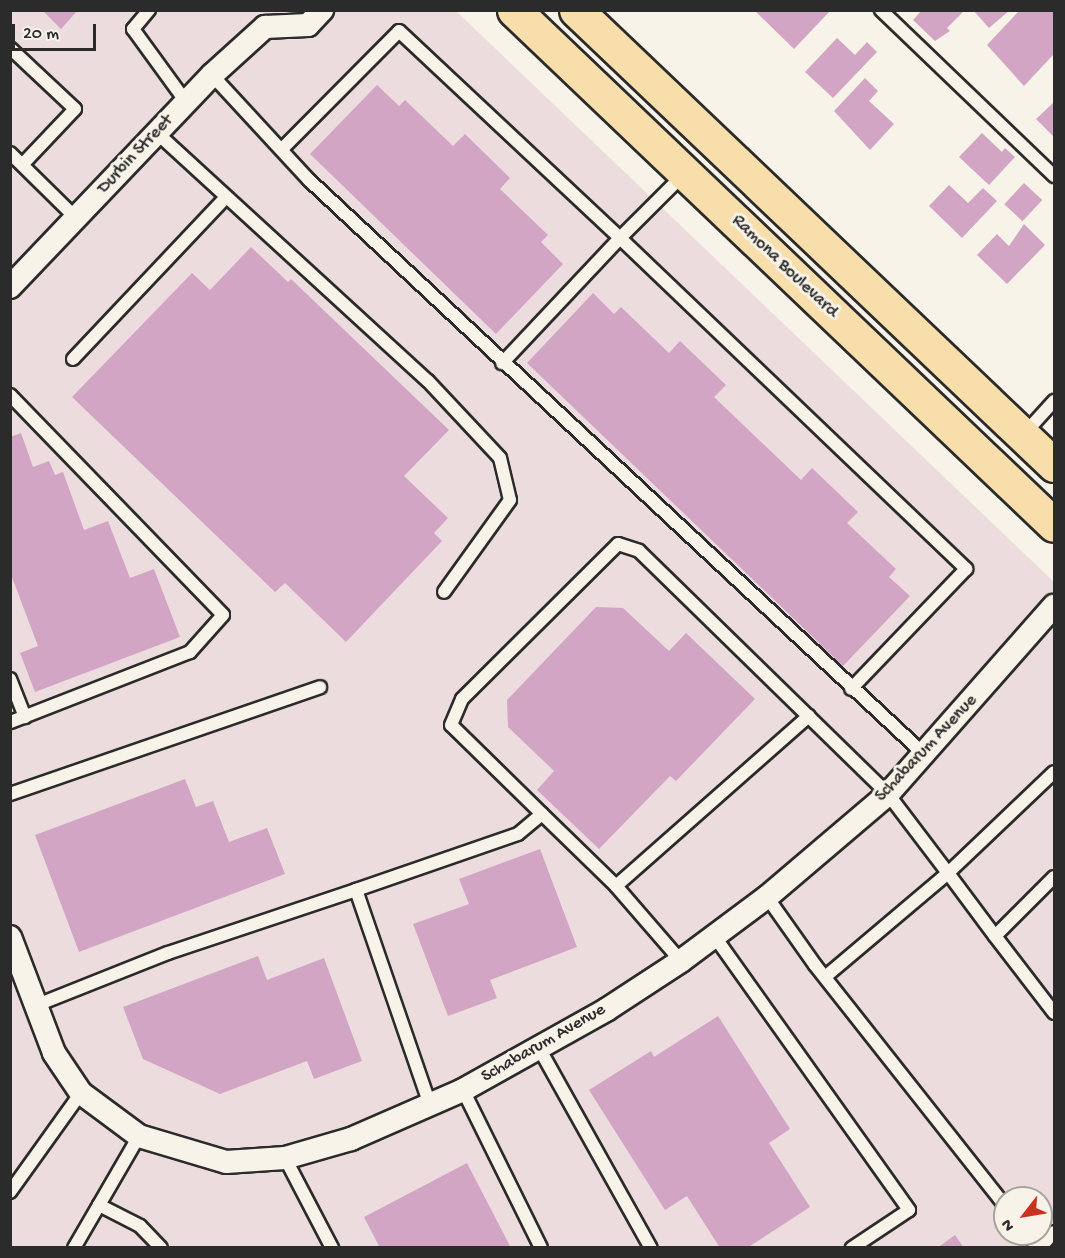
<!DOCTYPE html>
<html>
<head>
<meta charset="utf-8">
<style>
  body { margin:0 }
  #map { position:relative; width:1065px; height:1258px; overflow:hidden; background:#f7f3e8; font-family:"Gochi Hand",sans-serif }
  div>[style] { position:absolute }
  .built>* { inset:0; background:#ecdcde }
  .building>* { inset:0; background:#d3a5c5; transform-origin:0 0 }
  .roads { filter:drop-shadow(2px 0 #2b2b2b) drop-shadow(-2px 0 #2b2b2b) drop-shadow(0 2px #2b2b2b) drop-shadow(0 -2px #2b2b2b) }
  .service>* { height:12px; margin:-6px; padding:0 6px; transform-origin:6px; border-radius:6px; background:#f7f3e8 }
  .minor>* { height:22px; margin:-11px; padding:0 11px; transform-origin:11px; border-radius:11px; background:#f7f3e8 }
  .primary>* { height:33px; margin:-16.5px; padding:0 16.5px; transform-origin:16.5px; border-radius:16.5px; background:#f8deab }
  span { translate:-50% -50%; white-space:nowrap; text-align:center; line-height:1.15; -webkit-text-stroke:6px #f7f3e8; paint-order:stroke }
  .street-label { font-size:18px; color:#2b2b2b }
  .frame { position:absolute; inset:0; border:12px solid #2b2b2b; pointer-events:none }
  .north { position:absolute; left:993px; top:1186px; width:60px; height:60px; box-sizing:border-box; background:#f7f3e8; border:2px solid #a5a39c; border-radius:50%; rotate:239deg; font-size:16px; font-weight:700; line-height:24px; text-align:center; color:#2b2b2b }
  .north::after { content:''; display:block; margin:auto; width:21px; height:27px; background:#c8321e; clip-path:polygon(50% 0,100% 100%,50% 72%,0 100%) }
  .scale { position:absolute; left:12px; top:24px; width:84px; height:27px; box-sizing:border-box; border:3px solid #2b2b2b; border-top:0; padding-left:8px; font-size:18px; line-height:21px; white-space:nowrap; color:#2b2b2b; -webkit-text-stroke:4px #f7f3e8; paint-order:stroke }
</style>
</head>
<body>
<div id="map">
  <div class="built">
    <i style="clip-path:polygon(evenodd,10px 11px,456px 11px,1054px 582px,1054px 1247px,11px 1247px,10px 11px,1005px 1198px,1041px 1198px,1041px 1234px,1005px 1234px,1005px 1198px)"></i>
  </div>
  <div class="building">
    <i style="clip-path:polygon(42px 10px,78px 10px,61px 29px)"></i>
    <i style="clip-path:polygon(754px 10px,831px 10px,794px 49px)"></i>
    <i style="clip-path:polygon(922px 10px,965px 10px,947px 28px,950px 31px,935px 41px,913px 20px)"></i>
    <i style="clip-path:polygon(973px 10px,1010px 10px,989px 28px)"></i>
    <i style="clip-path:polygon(1020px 10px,1054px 10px,1054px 54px,1024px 86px,987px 45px)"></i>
    <i style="clip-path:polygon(837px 38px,855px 55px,867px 42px,877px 52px,833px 98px,805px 72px)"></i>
    <i style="clip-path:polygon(865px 78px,878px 91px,869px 101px,894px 124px,870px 150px,834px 111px)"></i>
    <i style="clip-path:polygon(377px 85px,399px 106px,405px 100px,453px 146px,465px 134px,510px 178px,500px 189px,548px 235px,541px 242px,563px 264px,496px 334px,310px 154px)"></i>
    <i style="clip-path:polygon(1053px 103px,1054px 105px,1054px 137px,1036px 119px)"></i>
    <i style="clip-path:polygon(982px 133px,1002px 152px,1005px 148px,1015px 157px,989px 185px,959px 157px)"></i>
    <i style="left:1024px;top:183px;width:25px;height:29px;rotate:43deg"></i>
    <i style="clip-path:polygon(949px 185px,968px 203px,983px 188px,997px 201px,962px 238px,929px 206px)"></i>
    <i style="clip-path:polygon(1024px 224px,1045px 245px,1007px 284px,977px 255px,997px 234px,1009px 246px)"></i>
    <i style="clip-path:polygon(251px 247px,288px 282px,291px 279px,449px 430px,404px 476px,448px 518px,434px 533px,442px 541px,346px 642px,285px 583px,275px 592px,72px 397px,192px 273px,210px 290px)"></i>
    <i style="clip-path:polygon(593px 293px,614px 314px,621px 307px,669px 353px,680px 341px,726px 385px,714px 397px,801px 480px,812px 468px,858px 512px,847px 523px,896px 569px,889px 577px,910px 596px,843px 666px,527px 363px)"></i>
    <i style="clip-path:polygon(21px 433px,33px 467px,49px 461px,55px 475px,63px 472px,84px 530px,108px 521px,130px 578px,154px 569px,180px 637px,35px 692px,20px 653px,38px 646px,10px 572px,10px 437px)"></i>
    <i style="clip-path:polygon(596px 607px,623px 608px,669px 651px,686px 633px,755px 699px,676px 781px,670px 776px,599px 849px,537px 790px,554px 771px,508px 727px,507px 700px)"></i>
    <i style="clip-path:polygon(185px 779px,196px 807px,213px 801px,229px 842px,267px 828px,285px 874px,79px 952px,35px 835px)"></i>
    <i style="clip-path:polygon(540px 849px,577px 947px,490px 980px,497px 998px,448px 1016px,413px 924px,469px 904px,459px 879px)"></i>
    <i style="clip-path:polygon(258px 956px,267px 980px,324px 958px,362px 1061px,314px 1079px,307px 1061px,220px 1094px,143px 1059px,123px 1007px)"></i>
    <i style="clip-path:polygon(718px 1016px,790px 1129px,769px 1143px,810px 1207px,747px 1248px,720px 1248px,687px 1196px,665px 1210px,589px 1090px,651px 1051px,654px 1057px)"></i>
    <i style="clip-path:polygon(467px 1163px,511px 1248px,380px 1248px,364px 1217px)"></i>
    <i style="clip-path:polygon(955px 1235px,964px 1248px,937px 1248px)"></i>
  </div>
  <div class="roads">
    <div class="service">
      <i style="left:149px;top:10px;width:25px;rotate:130deg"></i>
      <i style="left:133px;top:29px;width:90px;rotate:54deg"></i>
      <i style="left:881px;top:10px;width:240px;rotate:43.8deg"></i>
      <i style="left:10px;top:48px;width:89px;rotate:43.2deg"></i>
      <i style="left:75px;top:109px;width:76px;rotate:133.4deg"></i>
      <i style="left:212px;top:75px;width:143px;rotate:47.3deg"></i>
      <i style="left:309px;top:180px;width:843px;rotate:43.03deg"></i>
      <i style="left:157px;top:133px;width:367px;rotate:42.5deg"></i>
      <i style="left:428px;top:381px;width:105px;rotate:46.9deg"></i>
      <i style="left:500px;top:458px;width:43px;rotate:76.6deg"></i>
      <i style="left:510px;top:500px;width:113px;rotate:125.7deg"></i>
      <i style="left:282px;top:149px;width:166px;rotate:-45.2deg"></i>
      <i style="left:399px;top:31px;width:303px;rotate:43.1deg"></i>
      <i style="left:620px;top:238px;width:172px;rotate:133.3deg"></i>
      <i style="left:10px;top:153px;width:93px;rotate:44.6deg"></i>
      <i style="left:685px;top:173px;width:92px;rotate:135deg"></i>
      <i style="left:620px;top:238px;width:479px;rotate:43.7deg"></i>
      <i style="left:966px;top:569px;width:166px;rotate:133.8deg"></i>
      <i style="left:73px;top:359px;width:221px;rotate:-46.6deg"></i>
      <i style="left:10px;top:395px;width:306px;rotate:45.9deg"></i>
      <i style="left:223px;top:615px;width:50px;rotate:131.7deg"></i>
      <i style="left:190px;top:652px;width:193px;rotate:158.7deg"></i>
      <i style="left:1024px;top:434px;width:45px;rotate:-47.7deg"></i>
      <i style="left:10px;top:679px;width:41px;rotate:68.5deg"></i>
      <i style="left:10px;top:794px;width:328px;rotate:-19deg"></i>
      <i style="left:542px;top:814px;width:103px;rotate:44.2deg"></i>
      <i style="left:616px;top:886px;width:257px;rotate:-41.4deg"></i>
      <i style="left:1054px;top:877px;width:83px;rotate:135deg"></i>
      <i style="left:995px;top:936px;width:97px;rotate:52.5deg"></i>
      <i style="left:616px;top:886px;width:99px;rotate:49.1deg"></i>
      <i style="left:356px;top:890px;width:171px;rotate:-19.1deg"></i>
      <i style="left:518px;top:834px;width:31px;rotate:-40deg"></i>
      <i style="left:542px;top:814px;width:127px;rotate:-135.6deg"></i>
      <i style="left:451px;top:725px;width:28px;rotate:-67deg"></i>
      <i style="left:462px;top:699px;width:220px;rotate:-44.8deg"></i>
      <i style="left:618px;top:544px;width:22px;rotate:18deg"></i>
      <i style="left:639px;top:551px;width:348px;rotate:44.3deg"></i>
      <i style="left:888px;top:794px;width:99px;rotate:52.8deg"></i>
      <i style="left:948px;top:873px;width:146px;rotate:-43.6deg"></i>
      <i style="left:767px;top:897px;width:83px;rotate:54.8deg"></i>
      <i style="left:815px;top:965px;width:307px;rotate:51.7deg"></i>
      <i style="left:715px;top:937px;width:335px;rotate:54.6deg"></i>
      <i style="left:909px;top:1210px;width:69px;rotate:146.3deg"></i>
      <i style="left:825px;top:977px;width:161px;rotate:-40.2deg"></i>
      <i style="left:948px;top:873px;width:79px;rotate:53.3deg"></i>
      <i style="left:37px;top:1005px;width:141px;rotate:-21.7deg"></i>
      <i style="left:168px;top:953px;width:198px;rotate:-18.5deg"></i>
      <i style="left:356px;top:890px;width:227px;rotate:71deg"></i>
      <i style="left:539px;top:1048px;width:229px;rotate:60.8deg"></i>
      <i style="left:463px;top:1090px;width:176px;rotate:63.7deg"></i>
      <i style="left:139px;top:1136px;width:80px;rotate:120.1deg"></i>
      <i style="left:99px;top:1205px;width:46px;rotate:27.1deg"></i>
      <i style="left:140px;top:1226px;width:30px;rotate:46deg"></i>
      <i style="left:285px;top:1158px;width:102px;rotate:62.4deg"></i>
      <i style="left:10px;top:1192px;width:122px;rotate:-54.4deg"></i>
      <i style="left:1027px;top:1234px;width:18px;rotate:52deg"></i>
      <i style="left:74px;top:1248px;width:50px;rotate:-59.8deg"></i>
      <i style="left:1040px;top:1248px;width:21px;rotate:-49deg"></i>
    </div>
    <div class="minor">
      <i style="left:10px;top:287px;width:293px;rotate:-46.4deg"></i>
      <i style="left:212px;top:75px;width:72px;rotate:-42.2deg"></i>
      <i style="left:265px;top:27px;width:43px;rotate:-2.7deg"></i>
      <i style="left:308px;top:25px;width:21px;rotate:-47deg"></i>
      <i style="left:10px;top:937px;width:124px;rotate:69.2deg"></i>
      <i style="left:54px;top:1053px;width:48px;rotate:56deg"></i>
      <i style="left:81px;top:1093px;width:72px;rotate:36.6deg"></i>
      <i style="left:139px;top:1136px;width:91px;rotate:16.6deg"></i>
      <i style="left:226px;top:1162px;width:59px;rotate:-3.9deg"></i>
      <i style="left:285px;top:1158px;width:69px;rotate:-16.1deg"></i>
      <i style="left:351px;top:1139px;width:122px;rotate:-23.6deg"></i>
      <i style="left:463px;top:1090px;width:164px;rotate:-29.2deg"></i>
      <i style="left:606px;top:1010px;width:90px;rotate:-33.2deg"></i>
      <i style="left:681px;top:961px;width:107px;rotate:-36.7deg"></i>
      <i style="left:767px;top:897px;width:159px;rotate:-40.4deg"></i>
      <i style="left:888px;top:794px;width:251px;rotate:-48.6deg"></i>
    </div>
    <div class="primary">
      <i style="left:514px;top:10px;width:746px;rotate:43.64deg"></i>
      <i style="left:576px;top:10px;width:660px;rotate:43.59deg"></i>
    </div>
  </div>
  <div class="street-label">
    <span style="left:136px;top:155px;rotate:-47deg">Durbin Street</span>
    <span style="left:784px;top:267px;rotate:44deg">Ramona Boulevard</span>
    <span style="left:927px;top:749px;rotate:-47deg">Schabarum Avenue</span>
    <span style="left:544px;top:1044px;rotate:-30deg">Schabarum Avenue</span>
  </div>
  <div class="frame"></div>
  <div class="north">N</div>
  <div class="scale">20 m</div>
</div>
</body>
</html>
